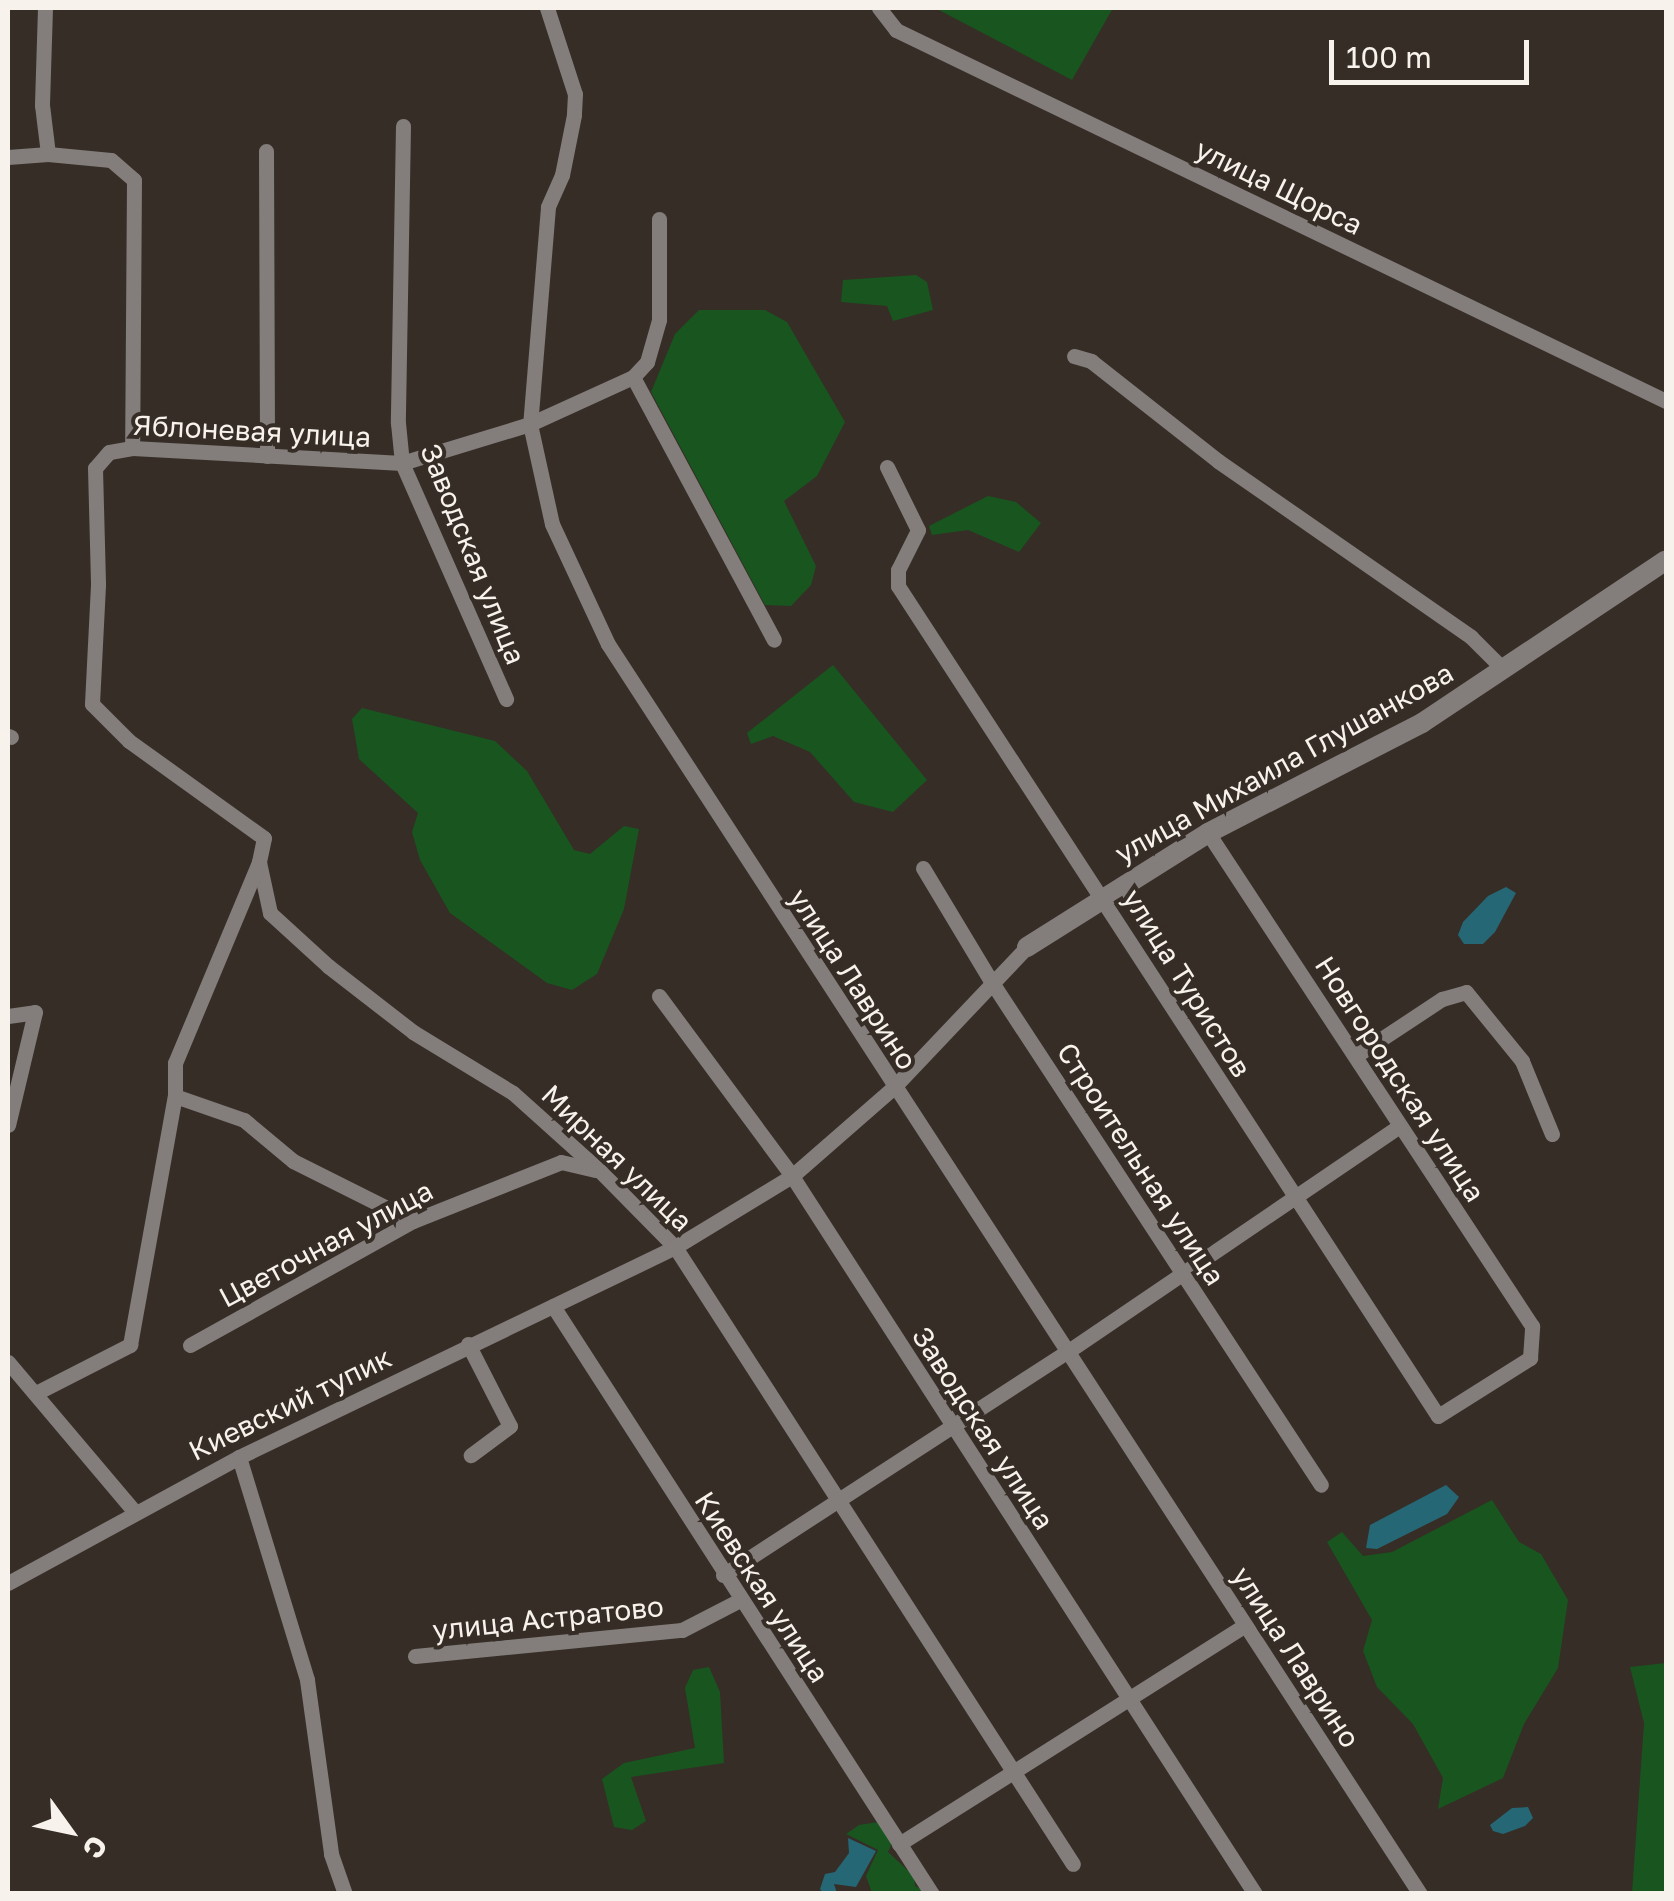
<!DOCTYPE html>
<html>
<head>
<meta charset="utf-8">
<style>
  body { margin:0 }
  #map { position:relative; width:1674px; height:1901px; overflow:hidden; background:#362d26; font-family:"Golos Text",sans-serif }
  div>[style] { position:absolute }
  .green>* { inset:0; background:#19551f }
  .water>* { inset:0; background:#266775 }
  .minor>* { height:15px; margin:-7.5px; padding:0 7.5px; transform-origin:7.5px; border-radius:7.5px; background:#837d7b }
  .tertiary>* { height:20px; margin:-10px; padding:0 10px; transform-origin:10px; border-radius:10px; background:#837d7b }
  span { translate:-50% -50%; white-space:nowrap; text-align:center; line-height:1.15; -webkit-text-stroke:8px #362d26; paint-order:stroke }
  .street-label { font-size:28px; color:#f8f2ed }
  .frame { position:absolute; inset:0; border:10px solid #f8f2ed; pointer-events:none }
  .north { position:absolute; left:20px; top:1781px; width:100px; height:100px; -webkit-text-stroke:8px #362d26; paint-order:stroke; rotate:123deg; font-size:28px; font-weight:700; line-height:40px; text-align:center; color:#f8f2ed }
  .north::after { content:''; display:block; margin:auto; width:35px; height:45px; background:#f8f2ed; clip-path:polygon(50% 0,100% 100%,50% 72%,0 100%) }
  .scale { position:absolute; left:1329px; top:40px; width:200px; height:45px; box-sizing:border-box; border:5px solid #f8f2ed; border-top:0; padding-left:12px; font-size:30px; line-height:35px; white-space:nowrap; color:#f8f2ed; -webkit-text-stroke:8px #362d26; paint-order:stroke }
</style>
</head>
<body>
<div id="map">
  <div class="green">
    <i style="clip-path:polygon(935px 8px,1113px 8px,1072px 80px)"></i>
    <i style="clip-path:polygon(916px 275px,927px 282px,933px 310px,893px 321px,887px 306px,841px 302px,843px 280px)"></i>
    <i style="clip-path:polygon(699px 310px,765px 310px,787px 322px,845px 422px,817px 476px,784px 501px,816px 566px,811px 585px,791px 606px,765px 605px,651px 392px,675px 334px)"></i>
    <i style="clip-path:polygon(988px 496px,1016px 502px,1041px 523px,1019px 552px,968px 530px,932px 535px,929px 526px)"></i>
    <i style="clip-path:polygon(833px 665px,927px 780px,893px 812px,854px 802px,810px 752px,773px 736px,751px 744px,747px 733px)"></i>
    <i style="clip-path:polygon(362px 708px,495px 741px,527px 771px,574px 850px,590px 854px,624px 826px,639px 829px,624px 909px,597px 974px,572px 990px,547px 983px,450px 913px,420px 860px,412px 832px,418px 813px,359px 759px,352px 719px)"></i>
    <i style="clip-path:polygon(1492px 1500px,1519px 1542px,1541px 1554px,1568px 1600px,1558px 1668px,1524px 1724px,1503px 1778px,1438px 1809px,1443px 1778px,1413px 1724px,1377px 1687px,1363px 1651px,1372px 1620px,1327px 1542px,1342px 1532px,1363px 1556px,1392px 1552px)"></i>
    <i style="clip-path:polygon(1666px 1663px,1666px 1893px,1632px 1893px,1644px 1723px,1630px 1667px)"></i>
    <i style="clip-path:polygon(709px 1667px,720px 1692px,724px 1763px,631px 1777px,646px 1821px,632px 1830px,614px 1827px,602px 1779px,624px 1763px,695px 1748px,685px 1688px,693px 1670px)"></i>
    <i style="clip-path:polygon(878px 1822px,893px 1841px,888px 1852px,914px 1876px,915px 1886px,929px 1893px,872px 1893px,866px 1876px,878px 1850px,846px 1834px,859px 1825px)"></i>
  </div>
  <div class="water">
    <i style="clip-path:polygon(1506px 887px,1516px 893px,1495px 932px,1483px 944px,1464px 944px,1458px 935px,1463px 922px,1488px 896px)"></i>
    <i style="clip-path:polygon(1446px 1485px,1459px 1497px,1447px 1514px,1377px 1549px,1366px 1548px,1370px 1525px)"></i>
    <i style="clip-path:polygon(1528px 1807px,1533px 1818px,1525px 1826px,1503px 1834px,1493px 1831px,1490px 1825px,1512px 1808px)"></i>
    <i style="clip-path:polygon(848px 1838px,876px 1851px,856px 1887px,834px 1884px,837px 1893px,823px 1893px,820px 1889px,825px 1874px,835px 1872px,849px 1853px)"></i>
  </div>
  <div class="minor">
    <i style="left:45px;top:8px;width:97px;rotate:91.8deg"></i>
    <i style="left:42px;top:105px;width:49px;rotate:83deg"></i>
    <i style="left:547px;top:8px;width:90px;rotate:72deg"></i>
    <i style="left:575px;top:94px;width:21px;rotate:93deg"></i>
    <i style="left:574px;top:115px;width:61px;rotate:101.3deg"></i>
    <i style="left:562px;top:175px;width:35px;rotate:114deg"></i>
    <i style="left:548px;top:207px;width:218px;rotate:94.7deg"></i>
    <i style="left:530px;top:424px;width:102px;rotate:77.6deg"></i>
    <i style="left:552px;top:524px;width:132px;rotate:65deg"></i>
    <i style="left:608px;top:644px;width:1491px;rotate:56.99deg"></i>
    <i style="left:879px;top:8px;width:28px;rotate:52deg"></i>
    <i style="left:896px;top:30px;width:855px;rotate:25.73deg"></i>
    <i style="left:403px;top:126px;width:297px;rotate:91deg"></i>
    <i style="left:398px;top:423px;width:40px;rotate:84.3deg"></i>
    <i style="left:402px;top:463px;width:258px;rotate:66.2deg"></i>
    <i style="left:266px;top:151px;width:305px;rotate:89.8deg"></i>
    <i style="left:8px;top:157px;width:40px;rotate:-4.3deg"></i>
    <i style="left:48px;top:154px;width:63px;rotate:5.4deg"></i>
    <i style="left:111px;top:160px;width:30px;rotate:41deg"></i>
    <i style="left:134px;top:180px;width:268px;rotate:90.4deg"></i>
    <i style="left:659px;top:219px;width:101px;rotate:90deg"></i>
    <i style="left:659px;top:320px;width:44px;rotate:105.9deg"></i>
    <i style="left:647px;top:362px;width:21px;rotate:133deg"></i>
    <i style="left:633px;top:377px;width:298px;rotate:61.8deg"></i>
    <i style="left:1074px;top:356px;width:18px;rotate:16deg"></i>
    <i style="left:1091px;top:361px;width:162px;rotate:38.2deg"></i>
    <i style="left:1218px;top:461px;width:308px;rotate:34.8deg"></i>
    <i style="left:1471px;top:637px;width:45px;rotate:45deg"></i>
    <i style="left:633px;top:377px;width:113px;rotate:155.5deg"></i>
    <i style="left:530px;top:424px;width:134px;rotate:163.1deg"></i>
    <i style="left:402px;top:463px;width:270px;rotate:-176.8deg"></i>
    <i style="left:132px;top:448px;width:23px;rotate:170deg"></i>
    <i style="left:109px;top:452px;width:21px;rotate:131deg"></i>
    <i style="left:95px;top:468px;width:117px;rotate:88.5deg"></i>
    <i style="left:98px;top:585px;width:119px;rotate:92.9deg"></i>
    <i style="left:92px;top:704px;width:52px;rotate:45deg"></i>
    <i style="left:129px;top:741px;width:166px;rotate:35.7deg"></i>
    <i style="left:264px;top:838px;width:25px;rotate:102deg"></i>
    <i style="left:259px;top:862px;width:52px;rotate:77.8deg"></i>
    <i style="left:270px;top:913px;width:79px;rotate:42.4deg"></i>
    <i style="left:328px;top:966px;width:108px;rotate:37.8deg"></i>
    <i style="left:413px;top:1032px;width:117px;rotate:31.4deg"></i>
    <i style="left:513px;top:1093px;width:117px;rotate:41.9deg"></i>
    <i style="left:600px;top:1171px;width:107px;rotate:45.4deg"></i>
    <i style="left:675px;top:1247px;width:734px;rotate:57.18deg"></i>
    <i style="left:887px;top:467px;width:70px;rotate:63.8deg"></i>
    <i style="left:918px;top:530px;width:45px;rotate:116.6deg"></i>
    <i style="left:898px;top:570px;width:16px;rotate:90deg"></i>
    <i style="left:898px;top:586px;width:990px;rotate:56.95deg"></i>
    <i style="left:1438px;top:1416px;width:109px;rotate:-32.2deg"></i>
    <i style="left:1530px;top:1358px;width:32px;rotate:-86deg"></i>
    <i style="left:1532px;top:1326px;width:590px;rotate:-123.31deg"></i>
    <i style="left:8px;top:736px;width:3px;rotate:18deg"></i>
    <i style="left:923px;top:868px;width:132px;rotate:59deg"></i>
    <i style="left:991px;top:981px;width:602px;rotate:56.78deg"></i>
    <i style="left:659px;top:996px;width:224px;rotate:53.5deg"></i>
    <i style="left:792px;top:1176px;width:854px;rotate:57.18deg"></i>
    <i style="left:8px;top:1016px;width:27px;rotate:-8deg"></i>
    <i style="left:35px;top:1012px;width:116px;rotate:103.4deg"></i>
    <i style="left:1357px;top:1055px;width:102px;rotate:-33.4deg"></i>
    <i style="left:1442px;top:999px;width:25px;rotate:-16deg"></i>
    <i style="left:1466px;top:992px;width:89px;rotate:50.9deg"></i>
    <i style="left:1522px;top:1061px;width:79px;rotate:67.7deg"></i>
    <i style="left:175px;top:1096px;width:73px;rotate:19.2deg"></i>
    <i style="left:244px;top:1120px;width:64px;rotate:39.9deg"></i>
    <i style="left:293px;top:1161px;width:134px;rotate:26.6deg"></i>
    <i style="left:553px;top:1306px;width:700px;rotate:57.2deg"></i>
    <i style="left:468px;top:1344px;width:92px;rotate:62.9deg"></i>
    <i style="left:510px;top:1426px;width:49px;rotate:143.4deg"></i>
    <i style="left:190px;top:1345px;width:255px;rotate:-29.1deg"></i>
    <i style="left:413px;top:1221px;width:159px;rotate:-21.7deg"></i>
    <i style="left:561px;top:1162px;width:36px;rotate:13deg"></i>
    <i style="left:8px;top:1362px;width:195px;rotate:49.8deg"></i>
    <i style="left:36px;top:1393px;width:106px;rotate:-27.1deg"></i>
    <i style="left:130px;top:1345px;width:253px;rotate:-79.8deg"></i>
    <i style="left:175px;top:1096px;width:33px;rotate:-90deg"></i>
    <i style="left:175px;top:1063px;width:218px;rotate:-67.3deg"></i>
    <i style="left:239px;top:1457px;width:233px;rotate:73deg"></i>
    <i style="left:307px;top:1680px;width:176px;rotate:82.1deg"></i>
    <i style="left:331px;top:1854px;width:42px;rotate:70.7deg"></i>
    <i style="left:723px;top:1575px;width:410px;rotate:-33deg"></i>
    <i style="left:1067px;top:1352px;width:402px;rotate:-34.2deg"></i>
    <i style="left:8px;top:1583px;width:263px;rotate:-28.6deg"></i>
    <i style="left:239px;top:1457px;width:484px;rotate:-25.7deg"></i>
    <i style="left:675px;top:1247px;width:137px;rotate:-31.3deg"></i>
    <i style="left:792px;top:1176px;width:134px;rotate:-41.1deg"></i>
    <i style="left:893px;top:1088px;width:195px;rotate:-46.5deg"></i>
    <i style="left:415px;top:1656px;width:268px;rotate:-5.6deg"></i>
    <i style="left:682px;top:1630px;width:65px;rotate:-27.3deg"></i>
    <i style="left:899px;top:1844px;width:409px;rotate:-32.3deg"></i>
  </div>
  <div class="tertiary">
    <i style="left:1027px;top:947px;width:214px;rotate:-32.2deg"></i>
    <i style="left:1208px;top:833px;width:241px;rotate:-27.2deg"></i>
    <i style="left:1422px;top:723px;width:293px;rotate:-33.7deg"></i>
  </div>
  <div class="street-label">
    <span style="left:1279px;top:187px;rotate:26deg">улица Щорса</span>
    <span style="left:252px;top:431px;rotate:3deg">Яблоневая улица</span>
    <span style="left:473px;top:554px;rotate:68deg">Заводская улица</span>
    <span style="left:1284px;top:763px;rotate:-29deg">улица Михаила Глушанкова</span>
    <span style="left:853px;top:979px;rotate:57deg">улица Лаврино</span>
    <span style="left:1187px;top:983px;rotate:58deg">улица Туристов</span>
    <span style="left:1400px;top:1079px;rotate:57deg">Новгородская улица</span>
    <span style="left:617px;top:1158px;rotate:44deg">Мирная улица</span>
    <span style="left:1141px;top:1164px;rotate:57deg">Строительная улица</span>
    <span style="left:326px;top:1244px;rotate:-28deg">Цветочная улица</span>
    <span style="left:290px;top:1404px;rotate:-26deg">Киевский тупик</span>
    <span style="left:983px;top:1428px;rotate:57deg">Заводская улица</span>
    <span style="left:762px;top:1587px;rotate:57deg">Киевская улица</span>
    <span style="left:548px;top:1618px;rotate:-6deg">улица Астратово</span>
    <span style="left:1296px;top:1657px;rotate:57deg">улица Лаврино</span>
  </div>
  <div class="frame"></div>
  <div class="north">С</div>
  <div class="scale">100 m</div>
</div>
</body>
</html>
